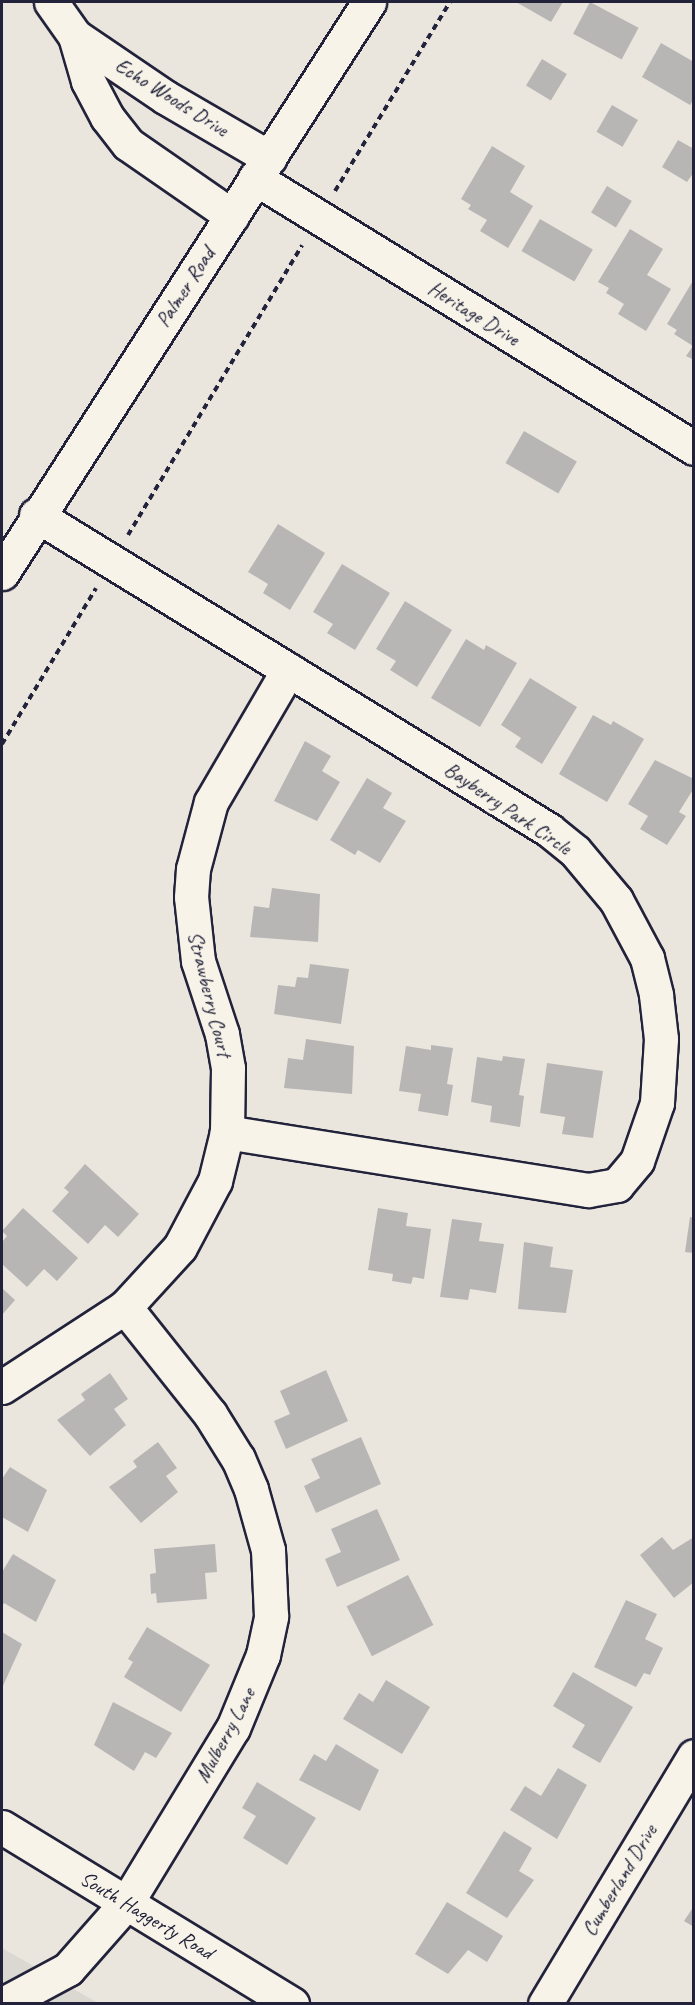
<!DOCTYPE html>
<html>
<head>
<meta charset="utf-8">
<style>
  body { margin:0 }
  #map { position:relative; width:695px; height:2005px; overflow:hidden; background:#eae6de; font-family:Caveat,sans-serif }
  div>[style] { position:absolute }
  .built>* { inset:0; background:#dbd8d2 }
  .building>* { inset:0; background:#b8b6b5; transform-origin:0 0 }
  .path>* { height:4px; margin-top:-2px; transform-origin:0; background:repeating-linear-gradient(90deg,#22223b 0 6px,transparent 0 10.5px) }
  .roads { filter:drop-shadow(2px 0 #22223b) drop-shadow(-2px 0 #22223b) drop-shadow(0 2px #22223b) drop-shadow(0 -2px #22223b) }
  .minor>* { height:33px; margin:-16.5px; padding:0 16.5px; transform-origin:16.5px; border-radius:16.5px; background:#f7f3e8 }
  .major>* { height:33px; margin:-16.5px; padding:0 16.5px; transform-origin:16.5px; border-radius:16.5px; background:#f7f3e8 }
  span { translate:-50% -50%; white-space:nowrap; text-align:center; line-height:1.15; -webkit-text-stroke:6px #f7f3e8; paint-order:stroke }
  .street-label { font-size:21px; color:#22223b }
  .frame { position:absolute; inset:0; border:3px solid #22223b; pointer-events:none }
</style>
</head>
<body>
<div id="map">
  <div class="built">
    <i style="clip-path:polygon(2px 1948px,98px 2003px,2px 2003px)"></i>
  </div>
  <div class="building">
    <i style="clip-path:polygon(516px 2px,563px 2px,551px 22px)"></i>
    <i style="left:590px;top:2px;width:55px;height:36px;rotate:28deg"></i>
    <i style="clip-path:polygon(661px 43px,694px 62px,694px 99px,690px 105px,642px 77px)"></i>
    <i style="left:542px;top:59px;width:29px;height:31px;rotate:31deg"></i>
    <i style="left:612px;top:105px;width:30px;height:31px;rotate:30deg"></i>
    <i style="clip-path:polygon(678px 140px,694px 149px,694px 172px,687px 182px,662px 167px)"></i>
    <i style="clip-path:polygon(492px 146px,525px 166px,510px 192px,533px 206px,508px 248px,480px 231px,487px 220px,468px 209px,471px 205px,461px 199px)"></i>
    <i style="left:607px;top:186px;width:29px;height:31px;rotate:31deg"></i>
    <i style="left:540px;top:219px;width:61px;height:37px;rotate:30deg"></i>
    <i style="clip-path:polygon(630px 229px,663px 249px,647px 275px,671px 289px,646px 331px,618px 314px,624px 304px,606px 293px,609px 288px,598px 282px)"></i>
    <i style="clip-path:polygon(694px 279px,694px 360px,686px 356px,693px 346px,674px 334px,677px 330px,667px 324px)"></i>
    <i style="left:524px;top:431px;width:61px;height:37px;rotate:30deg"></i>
    <i style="clip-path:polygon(278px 524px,325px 553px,290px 610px,263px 593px,268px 584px,248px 572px)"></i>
    <i style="clip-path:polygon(342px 564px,390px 593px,355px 650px,327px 633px,333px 624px,313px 612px)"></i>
    <i style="clip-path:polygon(405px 601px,452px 630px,417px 687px,390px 670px,396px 661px,376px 649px)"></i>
    <i style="clip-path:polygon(466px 639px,484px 650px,486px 645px,517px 663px,480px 727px,431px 698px)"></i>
    <i style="clip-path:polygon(530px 678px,577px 707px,542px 764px,515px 747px,521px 738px,501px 725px)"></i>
    <i style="clip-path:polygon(593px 715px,611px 725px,613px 721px,644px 739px,607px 802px,559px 774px)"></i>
    <i style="clip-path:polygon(305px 741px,331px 756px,322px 771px,340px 782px,317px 821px,274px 801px)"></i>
    <i style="clip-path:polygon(655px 760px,694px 779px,694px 788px,679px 812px,686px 816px,667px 845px,640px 829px,648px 816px,628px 804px)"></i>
    <i style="clip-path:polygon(367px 778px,392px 793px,383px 808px,406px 821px,380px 863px,358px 850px,355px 855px,330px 840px)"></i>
    <i style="clip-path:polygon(272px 888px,320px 894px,318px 942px,250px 937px,254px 906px,269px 908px)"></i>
    <i style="clip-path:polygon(310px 964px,349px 969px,341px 1024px,274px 1014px,278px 985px,295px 987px,297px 977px,308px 978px)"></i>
    <i style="clip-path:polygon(306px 1039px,354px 1046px,352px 1094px,284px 1088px,288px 1058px,303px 1060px)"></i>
    <i style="clip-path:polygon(431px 1045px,453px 1048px,447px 1084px,453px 1085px,448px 1116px,418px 1111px,421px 1094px,399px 1091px,406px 1046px,431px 1050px)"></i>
    <i style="clip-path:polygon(503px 1056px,525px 1059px,519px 1095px,524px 1096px,520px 1127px,490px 1122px,492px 1106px,471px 1102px,477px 1057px,502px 1061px)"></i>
    <i style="clip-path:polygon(547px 1063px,603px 1071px,593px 1138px,562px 1134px,565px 1117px,540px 1113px)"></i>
    <i style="clip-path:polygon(85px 1164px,139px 1214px,118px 1237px,105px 1225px,88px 1244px,52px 1211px,69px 1192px,64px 1188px)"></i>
    <i style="clip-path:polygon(23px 1208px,78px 1258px,57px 1281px,44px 1269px,27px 1287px,2px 1264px,2px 1242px,7px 1236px,2px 1231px)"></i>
    <i style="clip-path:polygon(378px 1208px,408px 1213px,406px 1226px,431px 1229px,424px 1279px,413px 1277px,411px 1284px,392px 1281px,393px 1274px,368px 1270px)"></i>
    <i style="clip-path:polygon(690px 1217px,694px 1218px,694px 1253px,685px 1252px)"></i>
    <i style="clip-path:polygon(452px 1219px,482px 1223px,479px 1241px,504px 1244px,496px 1293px,470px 1289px,468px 1300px,440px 1297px)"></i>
    <i style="clip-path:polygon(524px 1242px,553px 1247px,550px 1267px,573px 1270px,566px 1313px,518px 1309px)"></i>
    <i style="clip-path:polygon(2px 1288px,15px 1300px,2px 1315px)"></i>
    <i style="clip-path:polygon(326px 1370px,348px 1421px,286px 1449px,274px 1421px,290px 1414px,280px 1391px)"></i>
    <i style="clip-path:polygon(110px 1373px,128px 1399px,114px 1409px,126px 1425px,90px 1456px,57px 1420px,85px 1400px,81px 1394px)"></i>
    <i style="clip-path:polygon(361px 1437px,381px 1484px,316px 1513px,304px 1486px,320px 1478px,311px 1459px)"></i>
    <i style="clip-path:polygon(158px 1442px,177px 1468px,166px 1476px,178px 1492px,141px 1523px,109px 1487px,137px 1467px,133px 1461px)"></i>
    <i style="clip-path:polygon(10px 1467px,47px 1490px,28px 1532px,2px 1517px,2px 1479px)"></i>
    <i style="clip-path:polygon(377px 1509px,400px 1560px,337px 1587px,325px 1559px,341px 1552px,331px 1529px)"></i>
    <i style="clip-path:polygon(662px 1537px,673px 1550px,694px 1537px,694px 1582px,674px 1598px,640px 1555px)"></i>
    <i style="clip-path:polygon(215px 1544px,217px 1572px,205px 1573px,207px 1599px,157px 1603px,156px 1593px,151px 1594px,150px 1574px,156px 1573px,154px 1549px)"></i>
    <i style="clip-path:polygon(13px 1554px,56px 1580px,36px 1622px,4px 1603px,2px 1607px,2px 1572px)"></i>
    <i style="left:408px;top:1575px;width:56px;height:69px;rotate:63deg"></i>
    <i style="clip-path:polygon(626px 1600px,657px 1614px,645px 1639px,663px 1648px,650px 1675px,644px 1673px,636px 1687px,594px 1667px)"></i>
    <i style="clip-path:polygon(147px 1627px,210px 1665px,181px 1712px,124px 1677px,133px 1662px,128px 1659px)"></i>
    <i style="clip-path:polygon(2px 1632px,22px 1644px,2px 1688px)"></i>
    <i style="clip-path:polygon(573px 1672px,633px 1707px,600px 1763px,572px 1747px,585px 1725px,553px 1706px)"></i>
    <i style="clip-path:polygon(386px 1680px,430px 1707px,402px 1754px,343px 1719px,359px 1693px,373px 1702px)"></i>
    <i style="clip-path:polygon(113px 1702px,172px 1733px,156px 1758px,145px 1752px,134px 1771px,94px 1745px)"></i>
    <i style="clip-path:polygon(336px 1744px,379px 1770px,360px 1811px,299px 1780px,314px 1754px,326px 1761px)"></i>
    <i style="clip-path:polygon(558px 1768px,587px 1785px,557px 1839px,510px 1810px,525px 1786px,541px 1796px)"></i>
    <i style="clip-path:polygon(257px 1782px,316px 1818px,287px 1865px,243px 1838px,256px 1816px,242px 1808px)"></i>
    <i style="clip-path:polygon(504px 1831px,532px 1848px,519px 1871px,534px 1880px,507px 1918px,466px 1893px)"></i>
    <i style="clip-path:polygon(447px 1902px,503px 1936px,487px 1962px,468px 1950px,448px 1974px,415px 1954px)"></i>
    <i style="clip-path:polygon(694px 1906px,694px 1927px,684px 1921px)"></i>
  </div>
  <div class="path">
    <i style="left:335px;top:191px;width:221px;rotate:-58.7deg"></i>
    <i style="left:128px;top:535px;width:338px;rotate:-59deg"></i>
    <i style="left:2px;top:744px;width:182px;rotate:-58.9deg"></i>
  </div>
  <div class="roads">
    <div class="minor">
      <i style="left:51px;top:2px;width:42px;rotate:54.8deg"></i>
      <i style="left:255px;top:178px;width:515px;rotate:31.59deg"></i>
      <i style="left:232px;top:216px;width:126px;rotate:-145.3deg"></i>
      <i style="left:128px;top:144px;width:34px;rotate:-128deg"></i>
      <i style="left:107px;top:117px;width:41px;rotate:-117.8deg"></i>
      <i style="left:88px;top:81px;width:47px;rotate:-106.1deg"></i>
      <i style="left:75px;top:36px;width:109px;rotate:34.1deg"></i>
      <i style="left:165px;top:97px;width:121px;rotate:30.2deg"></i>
      <i style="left:36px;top:515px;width:602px;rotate:31.55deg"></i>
      <i style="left:549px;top:830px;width:33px;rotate:39deg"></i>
      <i style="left:575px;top:851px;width:64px;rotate:50.1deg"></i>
      <i style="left:616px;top:900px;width:66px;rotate:61.9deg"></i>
      <i style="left:647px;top:958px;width:38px;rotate:76deg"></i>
      <i style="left:656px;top:995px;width:44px;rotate:83.5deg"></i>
      <i style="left:661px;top:1039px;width:64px;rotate:93.6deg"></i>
      <i style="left:657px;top:1103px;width:61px;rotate:109deg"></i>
      <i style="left:637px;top:1161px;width:31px;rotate:130deg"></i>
      <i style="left:617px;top:1185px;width:29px;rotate:170deg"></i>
      <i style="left:588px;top:1190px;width:366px;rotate:-170.9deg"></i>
      <i style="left:2px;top:573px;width:679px;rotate:-57.27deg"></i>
      <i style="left:2px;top:1387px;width:147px;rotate:-33deg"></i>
      <i style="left:125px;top:1307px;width:81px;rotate:-47.5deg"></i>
      <i style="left:180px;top:1247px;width:75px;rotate:-62.1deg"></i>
      <i style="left:215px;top:1181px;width:50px;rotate:-76.2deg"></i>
      <i style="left:227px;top:1132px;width:64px;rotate:-89.1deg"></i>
      <i style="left:228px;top:1068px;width:35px;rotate:-100deg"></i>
      <i style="left:222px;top:1034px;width:77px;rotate:-108.2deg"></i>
      <i style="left:198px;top:961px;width:64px;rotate:-96.2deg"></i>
      <i style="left:191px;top:897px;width:28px;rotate:-86deg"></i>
      <i style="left:193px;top:869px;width:69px;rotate:-75deg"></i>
      <i style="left:211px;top:802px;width:153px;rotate:-59.7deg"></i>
      <i style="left:3px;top:2004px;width:74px;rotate:-28.3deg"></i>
      <i style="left:68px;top:1969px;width:89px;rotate:-48.6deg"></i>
      <i style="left:127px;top:1902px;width:204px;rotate:-58.7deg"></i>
      <i style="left:233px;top:1728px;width:79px;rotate:-67.7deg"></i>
      <i style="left:263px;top:1655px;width:40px;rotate:-78deg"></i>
      <i style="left:271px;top:1616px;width:66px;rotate:-92.6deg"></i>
      <i style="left:268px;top:1550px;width:63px;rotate:-105.6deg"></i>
      <i style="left:251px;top:1489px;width:33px;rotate:-113deg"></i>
      <i style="left:238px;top:1459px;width:53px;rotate:-121.9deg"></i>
      <i style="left:210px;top:1414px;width:137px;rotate:-128.5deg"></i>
      <i style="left:545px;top:2004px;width:289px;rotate:-59deg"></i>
    </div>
    <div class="major">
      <i style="left:2px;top:1827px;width:340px;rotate:31.4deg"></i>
    </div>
  </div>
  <div class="street-label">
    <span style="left:172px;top:97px;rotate:32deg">Echo Woods Drive</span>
    <span style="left:185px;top:287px;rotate:-57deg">Palmer Road</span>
    <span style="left:474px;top:313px;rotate:32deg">Heritage Drive</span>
    <span style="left:508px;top:808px;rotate:34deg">Bayberry Park Circle</span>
    <span style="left:210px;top:994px;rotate:76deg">Strawberry Court</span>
    <span style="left:225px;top:1735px;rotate:-62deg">Mulberry Lane</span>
    <span style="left:619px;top:1880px;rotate:-59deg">Cumberland Drive</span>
    <span style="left:147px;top:1915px;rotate:31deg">South Haggerty Road</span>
  </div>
  <div class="frame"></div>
</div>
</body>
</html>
